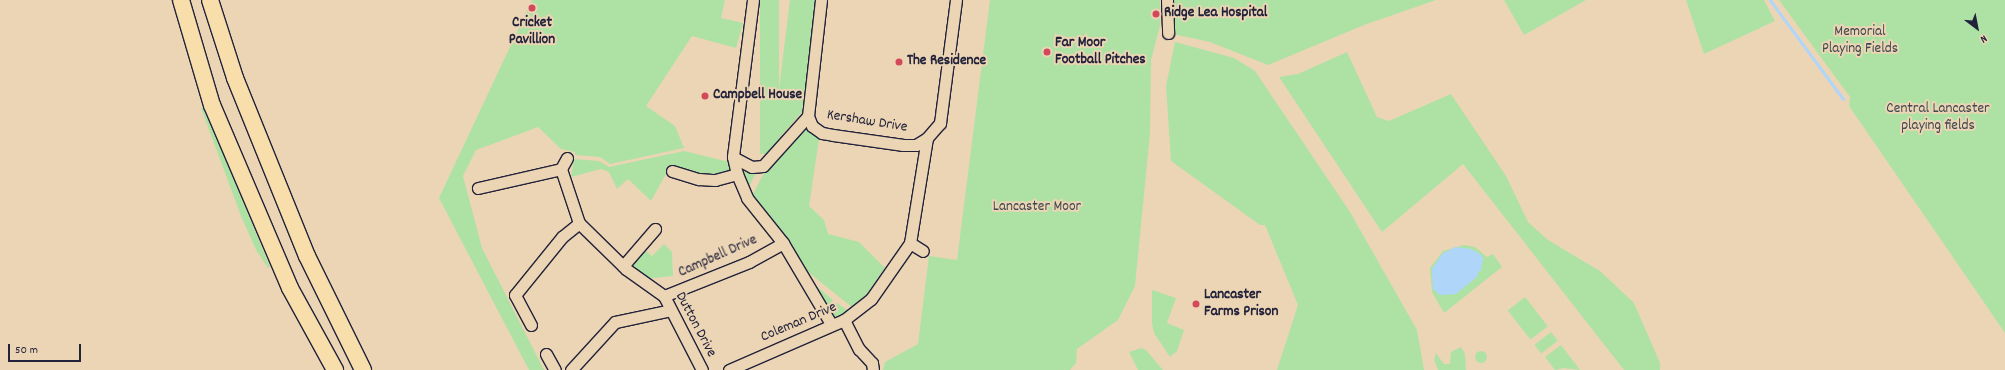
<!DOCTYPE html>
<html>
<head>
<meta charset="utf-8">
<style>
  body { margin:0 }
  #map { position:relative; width:2005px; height:370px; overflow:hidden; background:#ecd5b4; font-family:Dekko,sans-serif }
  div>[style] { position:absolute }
  .green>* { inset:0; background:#aee2a4; transform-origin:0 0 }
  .round { border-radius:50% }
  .water>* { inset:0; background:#afd6f9 }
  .stream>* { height:3px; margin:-1.5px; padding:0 1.5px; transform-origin:1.5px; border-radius:1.5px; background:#afd6f9 }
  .roads { filter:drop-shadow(1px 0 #22223b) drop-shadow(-1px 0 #22223b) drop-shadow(0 1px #22223b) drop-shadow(0 -1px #22223b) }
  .minor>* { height:11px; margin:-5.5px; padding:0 5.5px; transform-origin:5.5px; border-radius:5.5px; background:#ecd5b4 }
  .highway>* { height:16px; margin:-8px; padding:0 8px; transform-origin:8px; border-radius:8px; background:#f8deab }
  .dots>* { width:11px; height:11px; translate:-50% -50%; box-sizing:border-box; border:2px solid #ecd5b4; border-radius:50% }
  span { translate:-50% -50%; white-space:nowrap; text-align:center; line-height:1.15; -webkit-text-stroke:4px #ecd5b4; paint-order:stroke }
  .poi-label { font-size:15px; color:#22223b; font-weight:700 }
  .left { translate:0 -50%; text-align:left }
  .park-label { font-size:15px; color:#3e4850 }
  .street-label { font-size:15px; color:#22223b }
  .north { position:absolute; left:1957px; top:8px; width:40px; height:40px; -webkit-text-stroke:3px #ecd5b4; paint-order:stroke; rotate:148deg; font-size:11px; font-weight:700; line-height:16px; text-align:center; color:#22223b }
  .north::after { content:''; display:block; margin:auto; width:14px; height:18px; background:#22223b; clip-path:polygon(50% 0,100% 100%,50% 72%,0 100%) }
  .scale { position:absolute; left:8px; top:344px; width:73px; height:18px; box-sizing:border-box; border:2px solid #22223b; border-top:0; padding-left:5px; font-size:12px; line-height:14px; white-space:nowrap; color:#22223b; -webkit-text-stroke:3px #ecd5b4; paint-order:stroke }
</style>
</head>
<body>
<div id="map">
  <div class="green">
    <i style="clip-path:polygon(532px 0,725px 0,721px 18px,743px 23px,736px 48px,692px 36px,646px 106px,675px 126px,684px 148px,610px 164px,600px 157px,575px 155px,575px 152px,561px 149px,538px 127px,476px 150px,463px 176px,482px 248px,544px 370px,529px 370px,439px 198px)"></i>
    <i style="left:760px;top:0;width:19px;height:154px"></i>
    <i style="clip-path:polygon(790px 0,816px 0,802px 112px,772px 146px)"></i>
    <i style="clip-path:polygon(990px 0,1160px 0,1160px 26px,1151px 60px,1150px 133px,1135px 286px,1118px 320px,1077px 349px,1076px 363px,1070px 370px,883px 370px,885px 362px,918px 344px,929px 256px,957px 260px)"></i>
    <i style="clip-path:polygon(1167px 0,1436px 0,1364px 25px,1268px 65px,1210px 42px,1168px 33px)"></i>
    <i style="clip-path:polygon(1504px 0,1586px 0,1524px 35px)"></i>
    <i style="clip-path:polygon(1686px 0,1764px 0,1775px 21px,1704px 54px)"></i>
    <i style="clip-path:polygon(1779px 0,2005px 0,2005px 333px,1849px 106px,1850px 97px)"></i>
    <i style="clip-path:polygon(1175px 42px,1234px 58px,1255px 71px,1350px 212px,1417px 330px,1424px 370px,1277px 370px,1298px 305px,1265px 225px,1260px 225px,1171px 161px,1166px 86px)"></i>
    <i style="clip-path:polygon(1347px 52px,1377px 117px,1389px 121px,1451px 94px,1506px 176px,1528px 222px,1548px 240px,1600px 271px,1634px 303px,1660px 363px,1660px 370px,1624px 370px,1463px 164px,1382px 232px,1279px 77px,1298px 74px)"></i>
    <i style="clip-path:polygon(204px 106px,270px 267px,268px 268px,256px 250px,241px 216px,201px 108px)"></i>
    <i style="clip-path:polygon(806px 125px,819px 139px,809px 206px,824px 220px,828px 234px,859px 242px,885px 268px,863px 299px,853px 308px,807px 271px,751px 198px,766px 169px)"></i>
    <i style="clip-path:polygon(684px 151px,729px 162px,732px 170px,718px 175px,706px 175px,671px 165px,651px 201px,628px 179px,617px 189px,609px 172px,601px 169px,571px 177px,574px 159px,599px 161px,609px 167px)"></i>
    <i style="clip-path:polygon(737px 163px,757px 171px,747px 191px)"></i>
    <i style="clip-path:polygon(664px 244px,672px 252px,673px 276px,644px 279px,630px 265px,645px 250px,652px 256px)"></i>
    <i style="clip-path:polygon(1464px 245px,1475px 247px,1487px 257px,1493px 254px,1502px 267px,1444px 313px,1432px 292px,1430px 268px,1443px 251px)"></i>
    <i style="clip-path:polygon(804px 276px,833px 300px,825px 309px)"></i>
    <i style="clip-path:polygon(1152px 290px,1176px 298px,1167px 323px,1184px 330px,1177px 351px,1170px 357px,1154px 333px,1152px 324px)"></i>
    <i style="left:1525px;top:297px;width:37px;height:22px;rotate:52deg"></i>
    <i style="clip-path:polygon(837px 303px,850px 312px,832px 320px,828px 313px)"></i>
    <i style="left:1551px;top:332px;width:11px;height:21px;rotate:52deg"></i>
    <i style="clip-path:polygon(1561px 345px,1580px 370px,1564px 368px,1555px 370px,1545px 357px)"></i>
    <i style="clip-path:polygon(1461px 347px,1465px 354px,1466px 370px,1438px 370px,1434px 360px,1436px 353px,1444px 364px,1450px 364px,1451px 352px)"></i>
    <i style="clip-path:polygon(1141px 348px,1146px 350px,1163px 370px,1138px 370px,1129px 352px)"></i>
    <i class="round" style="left:1475px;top:351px;width:12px;height:12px"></i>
  </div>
  <div class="water">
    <i style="clip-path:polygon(1455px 247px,1471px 249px,1480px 254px,1483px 258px,1481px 270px,1477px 274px,1478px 276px,1456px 294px,1440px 295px,1433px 289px,1432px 269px,1442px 254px)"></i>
  </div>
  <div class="stream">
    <i style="left:1770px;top:0;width:123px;rotate:53.6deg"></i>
  </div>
  <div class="roads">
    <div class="minor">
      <i style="left:753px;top:0;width:158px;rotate:97.3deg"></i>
      <i style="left:733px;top:157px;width:17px;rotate:77deg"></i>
      <i style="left:737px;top:174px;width:26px;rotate:67deg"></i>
      <i style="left:747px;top:198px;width:58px;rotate:51.3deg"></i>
      <i style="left:783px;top:243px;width:94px;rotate:59.3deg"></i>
      <i style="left:1167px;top:0;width:33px;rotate:88deg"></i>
      <i style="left:808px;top:116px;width:117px;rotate:-83.6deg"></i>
      <i style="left:733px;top:157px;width:21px;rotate:28deg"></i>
      <i style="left:752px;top:167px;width:11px;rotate:-5deg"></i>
      <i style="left:763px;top:166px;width:67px;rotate:-48deg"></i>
      <i style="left:808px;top:116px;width:11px;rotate:68deg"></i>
      <i style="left:812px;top:126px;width:12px;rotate:35deg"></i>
      <i style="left:822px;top:133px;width:11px;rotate:10deg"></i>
      <i style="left:833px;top:135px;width:71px;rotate:8.1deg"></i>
      <i style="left:903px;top:145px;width:13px"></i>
      <i style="left:916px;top:145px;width:13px;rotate:-32deg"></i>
      <i style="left:927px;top:138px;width:20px;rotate:-49deg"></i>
      <i style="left:940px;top:123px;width:124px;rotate:-82.6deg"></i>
      <i style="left:567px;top:158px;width:13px;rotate:119deg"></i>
      <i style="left:561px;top:169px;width:57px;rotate:71.6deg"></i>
      <i style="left:579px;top:223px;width:66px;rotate:44.4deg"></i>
      <i style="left:626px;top:269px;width:47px;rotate:35.4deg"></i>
      <i style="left:664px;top:296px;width:83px;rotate:62.8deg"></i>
      <i style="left:672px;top:171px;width:28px;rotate:17deg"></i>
      <i style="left:699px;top:179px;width:16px;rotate:4deg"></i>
      <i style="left:715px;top:180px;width:23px;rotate:-15deg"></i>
      <i style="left:478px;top:188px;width:85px;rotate:-12.9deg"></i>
      <i style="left:910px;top:243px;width:15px;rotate:32deg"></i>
      <i style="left:623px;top:266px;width:49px;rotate:-49.1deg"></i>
      <i style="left:664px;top:296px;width:92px;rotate:-21.8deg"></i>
      <i style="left:749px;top:262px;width:39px;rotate:-29deg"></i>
      <i style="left:844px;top:320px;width:33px;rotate:63deg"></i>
      <i style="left:859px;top:349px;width:19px;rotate:47deg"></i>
      <i style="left:872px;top:363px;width:7px;rotate:82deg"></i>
      <i style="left:531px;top:325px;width:34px;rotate:-118deg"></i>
      <i style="left:515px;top:295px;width:75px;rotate:-51deg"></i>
      <i style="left:562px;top:237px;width:22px;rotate:-39deg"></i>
      <i style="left:546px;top:354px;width:18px;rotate:61deg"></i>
      <i style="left:571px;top:370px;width:65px;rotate:-47.5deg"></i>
      <i style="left:615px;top:322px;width:57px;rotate:-12.1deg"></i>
      <i style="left:729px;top:370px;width:125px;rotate:-23.5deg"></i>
      <i style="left:844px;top:320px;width:34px;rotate:-38deg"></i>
      <i style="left:871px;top:299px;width:68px;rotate:-55.1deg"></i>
      <i style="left:910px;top:243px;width:106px;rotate:-80.8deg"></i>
    </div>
    <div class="highway">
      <i style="left:181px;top:0;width:109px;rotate:73.6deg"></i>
      <i style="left:212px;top:105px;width:199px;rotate:66.9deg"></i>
      <i style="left:290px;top:288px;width:94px;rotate:61.2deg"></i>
      <i style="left:210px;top:0;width:82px;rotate:72.2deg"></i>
      <i style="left:235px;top:78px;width:192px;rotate:68deg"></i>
      <i style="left:307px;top:256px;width:127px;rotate:63.8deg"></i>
    </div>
  </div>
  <div class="dots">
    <i style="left:532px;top:8px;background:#d1495b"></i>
    <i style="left:1156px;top:14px;background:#d1495b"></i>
    <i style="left:1047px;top:52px;background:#d1495b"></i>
    <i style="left:899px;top:62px;background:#d1495b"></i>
    <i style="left:705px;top:96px;background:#d1495b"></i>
    <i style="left:1196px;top:304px;background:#d1495b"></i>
  </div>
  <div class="poi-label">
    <span class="left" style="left:1164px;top:14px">Ridge Lea Hospital</span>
    <span style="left:532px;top:32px">Cricket<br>Pavillion</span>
    <span class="left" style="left:1055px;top:52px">Far Moor<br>Football Pitches</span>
    <span class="left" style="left:907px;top:62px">The Residence</span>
    <span class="left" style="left:713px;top:96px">Campbell House</span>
    <span class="left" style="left:1204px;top:304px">Lancaster<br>Farms Prison</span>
  </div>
  <div class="park-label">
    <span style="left:1860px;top:41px">Memorial<br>Playing Fields</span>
    <span style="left:1938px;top:118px">Central Lancaster<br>playing fields</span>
    <span style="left:1037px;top:208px">Lancaster Moor</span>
  </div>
  <div class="street-label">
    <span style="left:867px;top:122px;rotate:9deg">Kershaw Drive</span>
    <span style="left:718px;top:257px;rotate:-24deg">Campbell Drive</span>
    <span style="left:799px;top:323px;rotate:-23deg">Coleman Drive</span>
    <span style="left:695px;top:325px;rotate:62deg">Dutton Drive</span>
  </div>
  <div class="north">N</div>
  <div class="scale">50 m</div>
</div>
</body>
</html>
